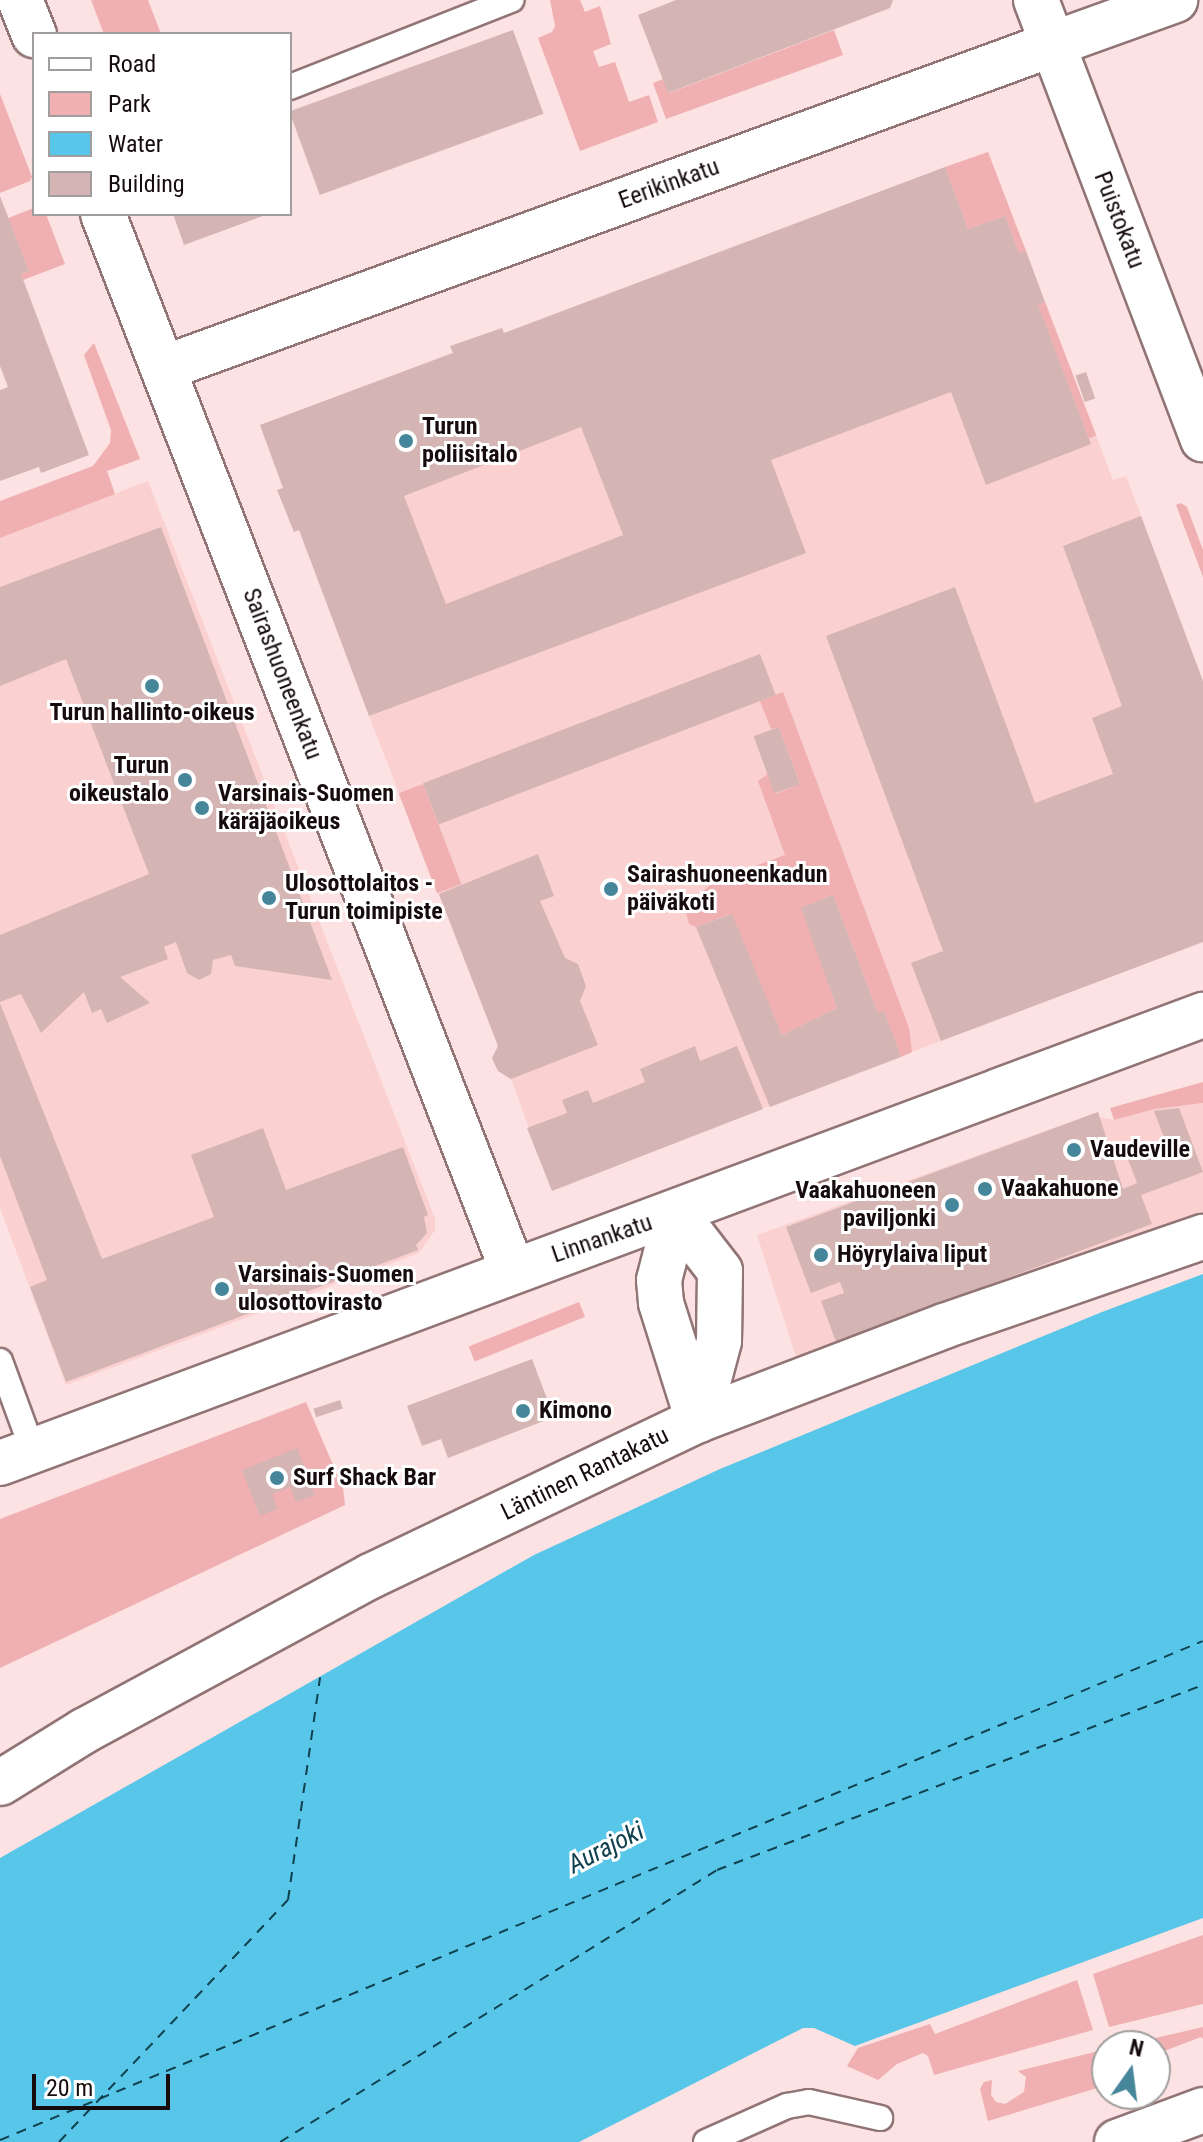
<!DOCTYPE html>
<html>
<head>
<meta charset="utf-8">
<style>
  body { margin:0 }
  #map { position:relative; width:1203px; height:2142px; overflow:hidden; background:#fce2e2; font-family:"Roboto Condensed",sans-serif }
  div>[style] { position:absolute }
  .built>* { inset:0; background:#fad0d0 }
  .green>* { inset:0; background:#f0afb0; transform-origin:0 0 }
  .water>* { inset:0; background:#57c6e8 }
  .ferry>* { height:2px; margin-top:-1px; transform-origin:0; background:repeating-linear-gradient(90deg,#0f414f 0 10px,transparent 0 18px) }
  .building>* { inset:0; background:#d4b5b4; transform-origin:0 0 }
  .roads { filter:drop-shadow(2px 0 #917474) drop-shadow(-2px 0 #917474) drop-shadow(0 2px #917474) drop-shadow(0 -2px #917474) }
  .service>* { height:24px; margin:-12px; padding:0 12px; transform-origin:12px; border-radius:12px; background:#fff }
  .minor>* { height:44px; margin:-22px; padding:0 22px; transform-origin:22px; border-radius:22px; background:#fff }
  .tertiary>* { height:44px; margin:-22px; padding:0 22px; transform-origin:22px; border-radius:22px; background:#fff }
  .secondary>* { height:44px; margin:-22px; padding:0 22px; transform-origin:22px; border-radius:22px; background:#fff }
  .dots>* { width:22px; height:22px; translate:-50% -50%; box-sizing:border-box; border:4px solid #fff; border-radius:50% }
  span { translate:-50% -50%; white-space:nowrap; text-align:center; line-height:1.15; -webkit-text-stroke:6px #fff; paint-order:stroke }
  .street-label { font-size:24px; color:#170c0d }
  .poi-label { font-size:24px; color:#170c0d; font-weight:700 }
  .left { translate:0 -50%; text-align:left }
  .right { translate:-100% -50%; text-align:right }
  .water-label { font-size:26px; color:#0f414f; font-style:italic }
  .legend { position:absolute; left:32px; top:32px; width:260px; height:184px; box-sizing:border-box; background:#fff; border:2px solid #a29e9e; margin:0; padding:10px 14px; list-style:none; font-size:24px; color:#170c0d }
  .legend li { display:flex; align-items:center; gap:16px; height:40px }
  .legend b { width:40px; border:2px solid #a29e9e }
  .north { position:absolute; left:1091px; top:2030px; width:80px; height:80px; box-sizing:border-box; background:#fff; border:2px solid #a29e9e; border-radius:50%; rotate:14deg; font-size:22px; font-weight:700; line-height:32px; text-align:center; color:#170c0d }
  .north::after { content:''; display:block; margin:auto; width:28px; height:36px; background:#46869a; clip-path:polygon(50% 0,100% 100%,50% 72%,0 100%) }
  .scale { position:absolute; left:32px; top:2074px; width:138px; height:36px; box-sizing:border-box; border:4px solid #170c0d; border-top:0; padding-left:10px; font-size:24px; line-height:28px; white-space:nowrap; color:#170c0d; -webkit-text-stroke:6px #fff; paint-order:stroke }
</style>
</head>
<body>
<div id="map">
  <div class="built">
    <i style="clip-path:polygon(988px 152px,1113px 480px,1126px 476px,1203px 681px,1203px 942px,551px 1188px,511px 1079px,498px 1071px,492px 1058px,498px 1046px,369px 716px,260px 425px)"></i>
    <i style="clip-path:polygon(148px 481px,435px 1219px,435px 1230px,419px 1253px,66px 1385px,0 1208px,0 538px)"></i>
    <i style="clip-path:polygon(1203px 1103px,1203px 1220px,797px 1360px,757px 1235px,1098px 1112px,1099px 1117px,1114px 1120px,1155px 1109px)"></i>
  </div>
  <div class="green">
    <i style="clip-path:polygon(91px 0,148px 0,161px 34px,104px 34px)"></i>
    <i style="clip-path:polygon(550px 0,580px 0,585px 12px,600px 6px,611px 44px,593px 51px,599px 67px,615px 62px,629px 102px,649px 95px,658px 122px,580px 151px,538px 38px,552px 32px,555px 26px)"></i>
    <i style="clip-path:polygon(834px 30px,843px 55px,666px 119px,653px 83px,663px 79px,669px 93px)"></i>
    <i style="clip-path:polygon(0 94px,32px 177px,30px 181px,0 193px)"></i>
    <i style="clip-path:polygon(988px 152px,1026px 251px,1019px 253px,1005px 216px,968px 229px,945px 167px)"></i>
    <i style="clip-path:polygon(34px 208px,34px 214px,46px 214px,65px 264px,23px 280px,21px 274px,29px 271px,8px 218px)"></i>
    <i style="left:1045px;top:302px;width:143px;height:8px;rotate:69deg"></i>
    <i style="clip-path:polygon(94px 343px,140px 459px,107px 471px,115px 494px,0 538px,0 501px,93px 466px,110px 443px,111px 430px,84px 355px)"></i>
    <i style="clip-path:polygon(1181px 503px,1187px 507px,1203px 550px,1203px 577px,1176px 505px)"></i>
    <i style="clip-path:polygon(783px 692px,909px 1028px,912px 1052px,901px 1057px,884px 1012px,878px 1013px,833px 895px,802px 908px,837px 1008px,782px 1035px,731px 914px,696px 927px,689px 924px,685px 909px,714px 881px,785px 855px,758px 781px,768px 774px,776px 794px,800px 784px,779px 727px,771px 729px,760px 701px)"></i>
    <i style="left:423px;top:784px;width:107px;height:26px;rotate:69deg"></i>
    <i style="clip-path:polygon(1203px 1082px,1203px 1103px,1155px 1109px,1114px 1120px,1110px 1108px)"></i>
    <i style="left:579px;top:1302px;width:16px;height:119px;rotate:68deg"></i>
    <i style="clip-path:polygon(306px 1402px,343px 1488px,345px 1505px,0 1668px,0 1519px)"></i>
    <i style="clip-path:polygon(1203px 1935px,1203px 2004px,1109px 2027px,1093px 1974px)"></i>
    <i style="clip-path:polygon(1077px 1980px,1093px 2030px,934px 2075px,928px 2056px,923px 2053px,897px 2064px,878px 2080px,847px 2066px,858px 2048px,930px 2024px,935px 2034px)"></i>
    <i style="clip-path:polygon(1203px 2027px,1203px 2039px,1201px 2037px,1159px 2053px,1163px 2064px,1155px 2067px,1155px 2046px,1148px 2046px,1147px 2040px)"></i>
    <i style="clip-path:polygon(1107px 2049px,1107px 2085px,988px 2121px,980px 2089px,984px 2082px,992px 2080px,991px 2095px,996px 2102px,1005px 2104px,1024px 2092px,1026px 2077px,1018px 2071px)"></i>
  </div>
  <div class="water">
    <i style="clip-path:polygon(1203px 1274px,1203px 1918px,855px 2046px,814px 2028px,803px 2028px,579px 2142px,0 2142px,0 1858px,534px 1555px,720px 1469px,1102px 1312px)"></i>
  </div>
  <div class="ferry">
    <i style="left:0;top:2140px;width:1302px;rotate:-22.53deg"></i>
    <i style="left:59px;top:2142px;width:333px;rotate:-46.6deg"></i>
    <i style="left:288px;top:1900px;width:225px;rotate:-81.8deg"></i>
    <i style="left:280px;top:2142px;width:515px;rotate:-31.9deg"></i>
    <i style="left:717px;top:1870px;width:520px;rotate:-20.84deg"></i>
  </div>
  <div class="building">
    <i style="clip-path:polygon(676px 0,893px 0,890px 8px,668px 93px,638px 15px)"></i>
    <i style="left:513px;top:30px;width:89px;height:238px;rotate:70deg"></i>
    <i style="clip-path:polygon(evenodd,945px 167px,968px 229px,1005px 216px,1019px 253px,1026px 251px,1045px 302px,1038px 305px,1091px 444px,986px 485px,951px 392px,771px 460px,806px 553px,369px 716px,299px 530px,294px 532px,277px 490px,283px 488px,260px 425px,453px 353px,450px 346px,502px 328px,504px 333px,945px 167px,581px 427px,623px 535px,446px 604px,404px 496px,581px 427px)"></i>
    <i style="clip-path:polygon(0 196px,29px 271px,21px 274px,89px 455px,41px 473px,39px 467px,0 481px,0 390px,8px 387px,0 366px)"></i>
    <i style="clip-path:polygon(173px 214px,268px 214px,184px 245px)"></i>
    <i style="left:1086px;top:372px;width:28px;height:11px;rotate:71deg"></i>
    <i style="clip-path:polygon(1141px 516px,1203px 681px,1203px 942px,941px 1041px,911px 963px,943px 951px,826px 636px,955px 587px,1035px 803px,1113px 774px,1092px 718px,1122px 706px,1063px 546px)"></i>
    <i style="clip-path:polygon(161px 527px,332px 980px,235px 966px,231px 955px,213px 960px,211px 974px,199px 980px,187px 973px,176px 942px,164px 947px,168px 959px,120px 977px,150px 1003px,107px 1023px,101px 1009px,92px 1013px,84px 992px,41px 1033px,21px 994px,0 1002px,0 935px,149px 874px,66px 659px,0 686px,0 587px)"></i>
    <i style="left:760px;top:654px;width:44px;height:361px;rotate:69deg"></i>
    <i style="left:779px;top:727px;width:61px;height:27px;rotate:70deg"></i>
    <i style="clip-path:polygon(538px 854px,554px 896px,540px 901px,565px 958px,578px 964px,586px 986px,580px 1001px,598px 1045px,511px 1079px,498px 1071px,492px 1058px,498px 1046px,439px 894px)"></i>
    <i style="clip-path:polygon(833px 895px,878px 1013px,884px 1011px,901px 1057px,770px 1107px,696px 927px,732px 914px,782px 1035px,837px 1008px,801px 908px)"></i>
    <i style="clip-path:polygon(0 1003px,102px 1259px,214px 1217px,191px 1155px,263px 1128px,286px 1190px,403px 1147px,428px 1215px,424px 1217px,427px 1233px,416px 1245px,418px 1250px,66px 1382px,30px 1287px,47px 1280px,0 1156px)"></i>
    <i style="clip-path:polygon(695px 1046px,700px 1061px,737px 1046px,763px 1109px,552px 1191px,527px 1128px,567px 1113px,562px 1100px,588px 1090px,593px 1103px,645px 1082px,640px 1069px)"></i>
    <i style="clip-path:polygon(1179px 1108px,1203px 1172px,1141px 1195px,1152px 1224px,836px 1342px,821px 1301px,844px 1293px,840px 1282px,811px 1293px,786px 1227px,1098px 1112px,1123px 1189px,1137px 1183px,1127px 1157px,1166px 1143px,1154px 1111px)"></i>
    <i style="clip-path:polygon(532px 1359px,554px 1417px,448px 1458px,441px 1439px,422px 1446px,407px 1406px)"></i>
    <i style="left:340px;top:1400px;width:9px;height:28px;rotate:72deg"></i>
    <i style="clip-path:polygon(297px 1448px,315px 1495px,296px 1502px,290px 1487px,272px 1494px,278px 1509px,260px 1516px,242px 1470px)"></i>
  </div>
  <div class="roads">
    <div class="service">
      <i style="left:290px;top:87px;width:238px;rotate:-21.5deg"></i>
      <i style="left:0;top:1361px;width:96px;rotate:69.9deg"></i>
      <i style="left:706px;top:2142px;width:89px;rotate:-24deg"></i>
      <i style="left:787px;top:2106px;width:22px;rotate:-10deg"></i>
      <i style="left:809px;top:2102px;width:73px;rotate:12.7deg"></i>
    </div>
    <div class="minor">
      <i style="left:20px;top:0;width:38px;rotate:68deg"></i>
      <i style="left:103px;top:214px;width:1132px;rotate:68.81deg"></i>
      <i style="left:164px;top:368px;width:946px;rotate:-20.02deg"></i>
      <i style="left:676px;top:1214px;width:72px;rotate:52.3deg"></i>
      <i style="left:720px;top:1271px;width:70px;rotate:90.8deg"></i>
      <i style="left:719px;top:1341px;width:82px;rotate:104.9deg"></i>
      <i style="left:676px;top:1214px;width:68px;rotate:104.4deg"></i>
      <i style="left:659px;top:1280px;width:23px;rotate:85deg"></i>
      <i style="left:661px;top:1303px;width:123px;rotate:72.5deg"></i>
      <i style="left:0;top:1783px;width:99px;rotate:-31.8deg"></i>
      <i style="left:84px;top:1731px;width:326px;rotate:-28.4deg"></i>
      <i style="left:371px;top:1576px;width:362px;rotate:-25.5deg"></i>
      <i style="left:698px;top:1420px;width:263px;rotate:-20.9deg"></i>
      <i style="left:944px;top:1326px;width:274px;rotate:-19deg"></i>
    </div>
    <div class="tertiary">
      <i style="left:1053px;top:44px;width:130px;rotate:-19.8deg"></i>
      <i style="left:0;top:1463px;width:1284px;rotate:-20.43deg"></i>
      <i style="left:1117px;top:2142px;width:92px;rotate:-20.4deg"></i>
    </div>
    <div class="secondary">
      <i style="left:1036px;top:0;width:470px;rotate:69.2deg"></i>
    </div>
  </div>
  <div class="dots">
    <i style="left:406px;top:441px;background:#46869a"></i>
    <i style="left:152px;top:686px;background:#46869a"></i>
    <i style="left:185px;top:780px;background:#46869a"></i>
    <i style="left:202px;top:808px;background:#46869a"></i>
    <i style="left:611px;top:889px;background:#46869a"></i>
    <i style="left:269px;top:898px;background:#46869a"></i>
    <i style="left:1074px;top:1150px;background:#46869a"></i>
    <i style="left:985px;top:1189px;background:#46869a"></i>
    <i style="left:952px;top:1205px;background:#46869a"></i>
    <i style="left:821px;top:1255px;background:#46869a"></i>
    <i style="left:222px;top:1289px;background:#46869a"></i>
    <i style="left:523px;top:1411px;background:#46869a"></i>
    <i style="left:277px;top:1478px;background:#46869a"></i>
  </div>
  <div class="street-label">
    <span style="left:669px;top:184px;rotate:-20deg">Eerikinkatu</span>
    <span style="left:1119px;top:220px;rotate:69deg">Puistokatu</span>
    <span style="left:282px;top:674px;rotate:69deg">Sairashuoneenkatu</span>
    <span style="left:602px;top:1239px;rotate:-19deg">Linnankatu</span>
    <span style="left:585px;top:1474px;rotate:-26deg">Läntinen Rantakatu</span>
  </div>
  <div class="poi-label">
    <span class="left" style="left:422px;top:441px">Turun<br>poliisitalo</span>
    <span style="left:152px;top:713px">Turun hallinto-oikeus</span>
    <span class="right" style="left:169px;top:780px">Turun<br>oikeustalo</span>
    <span class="left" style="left:218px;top:808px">Varsinais-Suomen<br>käräjäoikeus</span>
    <span class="left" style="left:627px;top:889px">Sairashuoneenkadun<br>päiväkoti</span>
    <span class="left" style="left:285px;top:898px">Ulosottolaitos -<br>Turun toimipiste</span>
    <span class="left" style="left:1090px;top:1150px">Vaudeville</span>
    <span class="left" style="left:1001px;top:1189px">Vaakahuone</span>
    <span class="right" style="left:936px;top:1205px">Vaakahuoneen<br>paviljonki</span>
    <span class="left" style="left:837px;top:1255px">Höyrylaiva liput</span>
    <span class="left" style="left:238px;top:1289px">Varsinais-Suomen<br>ulosottovirasto</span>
    <span class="left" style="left:539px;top:1411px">Kimono</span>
    <span class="left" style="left:293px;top:1478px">Surf Shack Bar</span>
  </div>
  <div class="water-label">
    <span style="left:606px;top:1848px;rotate:-27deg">Aurajoki</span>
  </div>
  <ul class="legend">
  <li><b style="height:10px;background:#fff"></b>Road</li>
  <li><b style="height:22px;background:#f0afb0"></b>Park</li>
  <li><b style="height:22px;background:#57c6e8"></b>Water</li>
  <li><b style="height:22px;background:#d4b5b4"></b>Building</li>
  </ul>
  <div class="north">N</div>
  <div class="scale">20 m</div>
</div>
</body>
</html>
